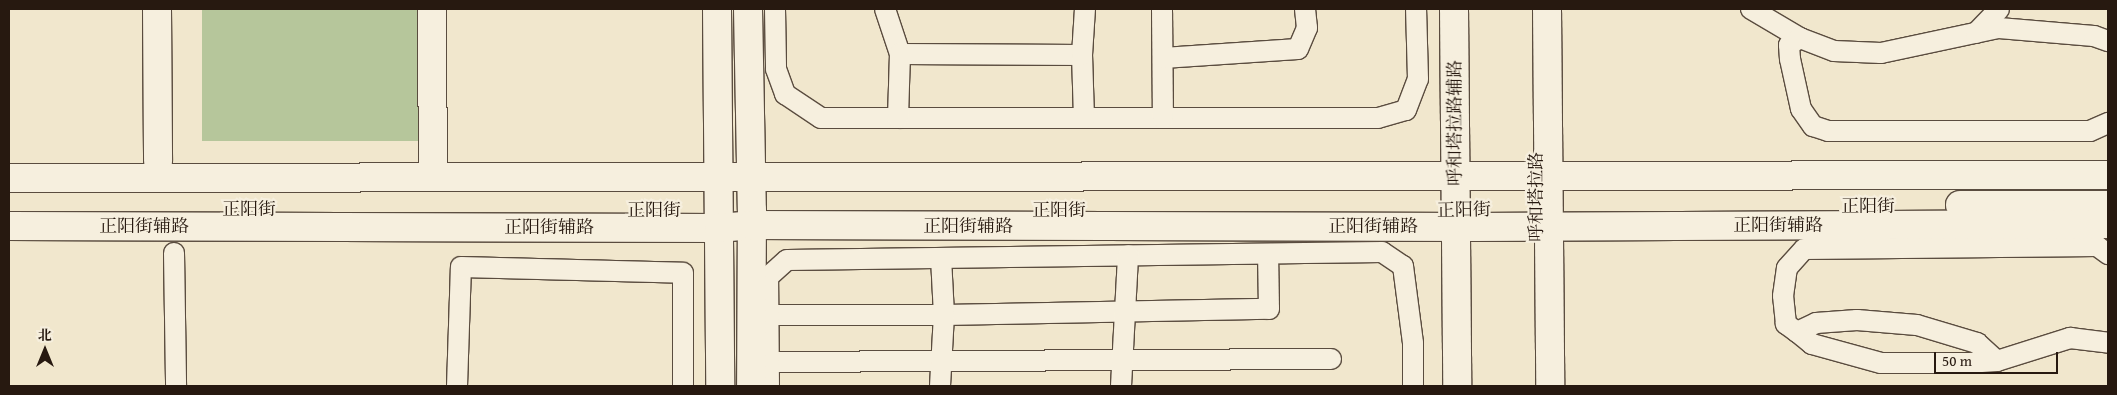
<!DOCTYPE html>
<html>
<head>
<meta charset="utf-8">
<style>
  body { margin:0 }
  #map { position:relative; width:2117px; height:395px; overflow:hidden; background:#f1e7cd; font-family:"Gentium Book Plus","Noto Serif SC",serif }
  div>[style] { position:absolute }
  .green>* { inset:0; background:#b6c69b; transform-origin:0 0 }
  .roads { filter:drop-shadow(1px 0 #5a4c3f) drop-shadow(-1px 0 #5a4c3f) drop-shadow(0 1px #5a4c3f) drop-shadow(0 -1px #5a4c3f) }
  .street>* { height:20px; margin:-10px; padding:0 10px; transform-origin:10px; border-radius:10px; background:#f6efde }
  .secondary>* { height:28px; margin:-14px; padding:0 14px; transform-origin:14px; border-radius:14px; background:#f6efde }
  span { translate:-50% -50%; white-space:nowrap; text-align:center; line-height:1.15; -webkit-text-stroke:4.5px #f6efde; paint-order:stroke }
  .street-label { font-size:18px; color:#271910 }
  .frame { position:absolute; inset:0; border:10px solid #271910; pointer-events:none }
  .north { position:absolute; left:20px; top:325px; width:50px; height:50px; -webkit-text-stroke:4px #f6efde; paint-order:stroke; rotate:0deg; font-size:14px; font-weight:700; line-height:20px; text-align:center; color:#271910 }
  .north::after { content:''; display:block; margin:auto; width:18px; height:22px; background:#271910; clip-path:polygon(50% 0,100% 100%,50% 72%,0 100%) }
  .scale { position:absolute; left:1934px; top:352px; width:124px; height:22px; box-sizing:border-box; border:2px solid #271910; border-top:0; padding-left:6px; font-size:15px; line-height:18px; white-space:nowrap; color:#271910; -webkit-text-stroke:4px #f6efde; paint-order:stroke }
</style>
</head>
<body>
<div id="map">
  <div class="green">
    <i style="left:202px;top:9px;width:219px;height:132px"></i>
  </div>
  <div class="roads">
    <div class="street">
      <i style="left:775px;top:9px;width:60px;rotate:89deg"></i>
      <i style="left:776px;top:69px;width:27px;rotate:70deg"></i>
      <i style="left:785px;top:94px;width:43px;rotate:33.7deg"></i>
      <i style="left:821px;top:118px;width:557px"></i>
      <i style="left:1378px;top:118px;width:29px;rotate:-16deg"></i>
      <i style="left:1406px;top:110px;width:33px;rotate:-69deg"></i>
      <i style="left:1418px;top:79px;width:70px;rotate:-91.6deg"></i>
      <i style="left:885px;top:9px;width:47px;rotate:71.6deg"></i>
      <i style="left:900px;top:54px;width:64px;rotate:91.8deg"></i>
      <i style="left:1162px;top:9px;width:109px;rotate:89.5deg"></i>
      <i style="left:1751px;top:9px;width:57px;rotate:30.6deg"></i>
      <i style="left:1800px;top:38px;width:36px;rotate:21deg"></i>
      <i style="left:1834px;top:51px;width:47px;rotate:2.4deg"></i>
      <i style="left:1881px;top:53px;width:121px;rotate:-12deg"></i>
      <i style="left:1999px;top:28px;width:95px;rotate:4.8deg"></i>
      <i style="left:2094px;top:36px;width:15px;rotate:20deg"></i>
      <i style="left:1976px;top:33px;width:33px;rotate:-46deg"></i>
      <i style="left:1800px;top:38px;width:13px;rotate:148deg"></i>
      <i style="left:1789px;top:45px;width:14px;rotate:86deg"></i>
      <i style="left:1790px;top:59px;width:51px;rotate:77.6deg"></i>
      <i style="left:1801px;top:109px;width:21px;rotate:55deg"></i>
      <i style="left:1813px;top:126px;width:16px;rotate:18deg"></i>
      <i style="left:1828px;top:131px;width:262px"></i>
      <i style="left:2090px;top:131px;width:20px;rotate:-24deg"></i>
      <i style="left:900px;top:54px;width:182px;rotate:0.3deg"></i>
      <i style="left:1163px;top:58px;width:135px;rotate:-3.8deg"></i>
      <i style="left:1298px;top:49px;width:23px;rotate:-67deg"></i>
      <i style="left:1307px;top:28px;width:19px;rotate:-96deg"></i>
      <i style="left:1084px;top:118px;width:63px;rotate:-91.8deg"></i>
      <i style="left:1082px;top:55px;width:46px;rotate:-86.3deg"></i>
      <i style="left:174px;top:253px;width:133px;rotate:89.1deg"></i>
      <i style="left:768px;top:315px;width:176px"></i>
      <i style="left:944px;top:315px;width:325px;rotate:-1.1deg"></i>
      <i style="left:1269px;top:309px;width:55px;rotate:-91deg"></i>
      <i style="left:1797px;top:332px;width:21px;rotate:-25deg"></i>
      <i style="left:1816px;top:323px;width:41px;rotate:-4.2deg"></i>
      <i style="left:1857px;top:320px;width:60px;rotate:4.8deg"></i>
      <i style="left:1917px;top:325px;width:63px;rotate:16.7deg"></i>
      <i style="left:1977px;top:343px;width:27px;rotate:42deg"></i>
      <i style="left:1997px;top:361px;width:27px;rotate:176deg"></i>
      <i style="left:1970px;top:363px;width:89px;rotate:180deg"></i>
      <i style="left:1881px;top:363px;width:72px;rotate:-164.6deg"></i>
      <i style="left:1812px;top:344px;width:19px;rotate:-141deg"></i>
      <i style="left:1797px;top:332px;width:14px;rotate:-144deg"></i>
      <i style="left:1786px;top:324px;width:28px;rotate:-96deg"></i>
      <i style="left:1783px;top:296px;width:28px;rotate:-82deg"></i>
      <i style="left:1787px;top:268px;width:25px;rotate:-48deg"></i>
      <i style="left:1804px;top:249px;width:293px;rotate:-0.6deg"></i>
      <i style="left:2097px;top:246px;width:14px;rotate:36deg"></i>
      <i style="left:1997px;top:361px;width:77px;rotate:-17.5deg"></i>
      <i style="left:2070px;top:338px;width:38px;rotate:7deg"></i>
      <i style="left:769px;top:362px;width:562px;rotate:-0.31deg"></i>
      <i style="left:457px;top:386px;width:119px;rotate:-88.1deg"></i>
      <i style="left:461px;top:267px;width:222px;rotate:1.5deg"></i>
      <i style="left:683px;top:273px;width:113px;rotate:90deg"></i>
      <i style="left:769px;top:386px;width:109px;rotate:-90.5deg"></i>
      <i style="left:768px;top:277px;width:25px;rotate:-42deg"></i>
      <i style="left:787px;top:260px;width:595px;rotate:-0.77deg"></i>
      <i style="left:1382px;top:252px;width:25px;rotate:34deg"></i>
      <i style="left:1403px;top:266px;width:78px;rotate:82.6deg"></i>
      <i style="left:1413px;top:343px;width:43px;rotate:90deg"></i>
      <i style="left:940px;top:386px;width:71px;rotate:-86.8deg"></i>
      <i style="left:944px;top:315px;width:57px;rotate:-93deg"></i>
      <i style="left:1121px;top:386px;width:131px;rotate:-86.9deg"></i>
    </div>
    <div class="secondary">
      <i style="left:157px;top:9px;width:152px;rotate:89.6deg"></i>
      <i style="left:432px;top:9px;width:168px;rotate:89.7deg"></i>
      <i style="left:717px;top:9px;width:377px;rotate:89.5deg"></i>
      <i style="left:748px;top:9px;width:201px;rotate:88.9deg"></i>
      <i style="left:752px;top:210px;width:176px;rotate:90.3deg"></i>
      <i style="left:1454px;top:9px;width:377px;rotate:89.5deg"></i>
      <i style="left:1547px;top:9px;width:377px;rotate:89.5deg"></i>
      <i style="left:9px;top:178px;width:2099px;rotate:-0.08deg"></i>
      <i style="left:1960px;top:205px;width:148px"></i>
      <i style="left:9px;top:226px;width:710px;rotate:0.16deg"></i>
      <i style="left:719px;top:228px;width:33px;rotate:-5deg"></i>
      <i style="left:752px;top:225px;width:720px;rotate:0.16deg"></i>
      <i style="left:1472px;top:227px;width:636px;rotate:-0.27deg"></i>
    </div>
  </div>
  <div class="street-label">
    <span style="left:1455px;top:123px;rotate:-90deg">呼和塔拉路辅路</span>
    <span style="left:1536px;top:197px;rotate:-90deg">呼和塔拉路</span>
    <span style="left:1868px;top:206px">正阳街</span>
    <span style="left:249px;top:209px">正阳街</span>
    <span style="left:654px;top:210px">正阳街</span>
    <span style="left:1059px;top:210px">正阳街</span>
    <span style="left:1464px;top:210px;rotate:-1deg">正阳街</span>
    <span style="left:1778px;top:225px">正阳街辅路</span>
    <span style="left:144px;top:226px">正阳街辅路</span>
    <span style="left:968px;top:226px">正阳街辅路</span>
    <span style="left:1373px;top:226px">正阳街辅路</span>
    <span style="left:549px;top:227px">正阳街辅路</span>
  </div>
  <div class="frame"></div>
  <div class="north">北</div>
  <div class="scale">50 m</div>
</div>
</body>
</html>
